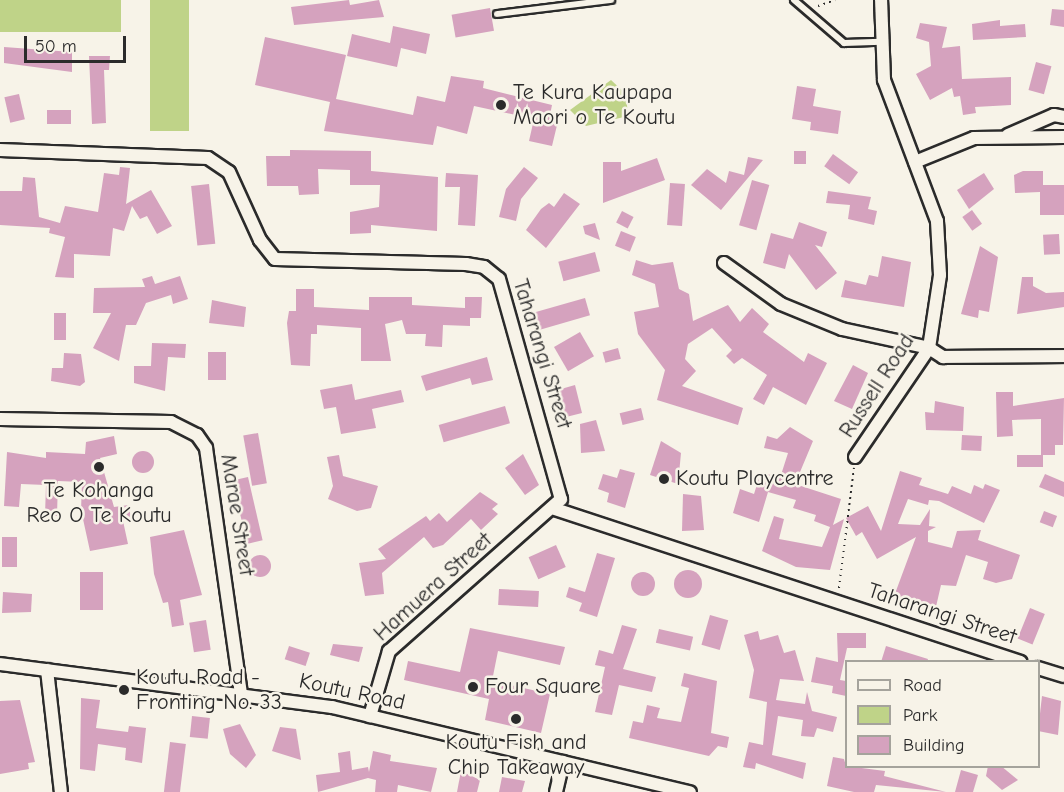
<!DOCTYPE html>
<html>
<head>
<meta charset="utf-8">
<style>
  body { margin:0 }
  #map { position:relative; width:1064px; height:792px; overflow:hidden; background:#f7f3e8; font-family:"Comic Neue",sans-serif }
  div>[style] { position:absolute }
  .green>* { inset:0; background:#bfd388; transform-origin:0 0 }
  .building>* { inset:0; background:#d5a2be; transform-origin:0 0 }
  .round { border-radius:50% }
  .path>* { height:2px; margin-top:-1px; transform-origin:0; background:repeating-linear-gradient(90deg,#2b2b2b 0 1.5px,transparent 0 6px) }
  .roads { filter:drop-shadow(2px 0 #2b2b2b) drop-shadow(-2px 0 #2b2b2b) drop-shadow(0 2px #2b2b2b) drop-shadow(0 -2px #2b2b2b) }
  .lane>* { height:6px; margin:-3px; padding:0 3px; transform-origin:3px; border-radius:3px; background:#f7f3e8 }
  .street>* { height:12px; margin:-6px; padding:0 6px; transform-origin:6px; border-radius:6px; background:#f7f3e8 }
  .dots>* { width:16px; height:16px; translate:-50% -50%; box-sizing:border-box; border:3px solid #f7f3e8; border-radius:50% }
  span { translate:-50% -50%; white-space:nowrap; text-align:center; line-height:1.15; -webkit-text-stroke:5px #f7f3e8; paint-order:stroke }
  .poi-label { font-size:22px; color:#2b2b2b }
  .left { translate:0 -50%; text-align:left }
  .street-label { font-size:22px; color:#2b2b2b }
  .legend { position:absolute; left:845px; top:660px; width:195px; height:108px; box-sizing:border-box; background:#f7f3e8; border:2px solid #a5a39c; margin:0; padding:8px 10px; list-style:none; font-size:18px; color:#2b2b2b }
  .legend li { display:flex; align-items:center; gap:12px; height:30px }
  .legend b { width:30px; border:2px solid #a5a39c }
  .scale { position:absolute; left:24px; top:36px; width:102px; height:27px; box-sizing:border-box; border:3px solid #2b2b2b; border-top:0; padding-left:8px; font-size:18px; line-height:21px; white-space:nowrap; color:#2b2b2b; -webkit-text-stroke:4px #f7f3e8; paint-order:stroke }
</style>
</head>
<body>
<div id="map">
  <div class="green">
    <i style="left:0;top:0;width:121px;height:32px"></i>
    <i style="left:150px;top:0;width:39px;height:131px"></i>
    <i style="clip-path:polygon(611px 80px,626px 94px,628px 116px,586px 126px,570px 110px)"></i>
  </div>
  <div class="building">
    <i style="clip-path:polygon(349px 0,350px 5px,379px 0,384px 17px,294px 25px,291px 7px)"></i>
    <i style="left:490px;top:8px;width:23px;height:39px;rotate:80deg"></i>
    <i style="clip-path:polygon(1052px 9px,1064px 10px,1064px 27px,1050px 25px)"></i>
    <i style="clip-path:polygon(1000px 20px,1000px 26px,1025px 24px,1026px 37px,973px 40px,972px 24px)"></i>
    <i style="clip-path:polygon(920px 23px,947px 27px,942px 48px,960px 46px,962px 79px,1011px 77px,1011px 105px,975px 107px,976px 113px,963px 115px,960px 96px,954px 97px,952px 88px,930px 100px,916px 74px,931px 66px,929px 42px,916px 38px)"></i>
    <i style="clip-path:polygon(393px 26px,430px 34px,426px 54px,401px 48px,397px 67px,347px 56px,352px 34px,390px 43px)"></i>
    <i style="clip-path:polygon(265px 37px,346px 55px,336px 99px,413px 115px,417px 96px,445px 102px,451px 76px,484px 81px,483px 88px,552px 105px,550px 115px,559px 117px,552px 146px,529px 141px,534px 119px,474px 106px,467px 134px,437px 126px,433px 145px,324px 131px,330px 102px,255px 85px)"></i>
    <i style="clip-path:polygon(4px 47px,72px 52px,72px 72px,4px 63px)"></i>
    <i style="clip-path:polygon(89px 56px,110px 56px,109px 70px,104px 70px,106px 123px,92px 124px)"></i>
    <i style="left:1036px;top:62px;width:16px;height:29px;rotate:15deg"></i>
    <i style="clip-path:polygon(797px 86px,816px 89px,813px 106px,841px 111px,838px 134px,810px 130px,811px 122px,792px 119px)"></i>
    <i style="left:19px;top:94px;width:26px;height:15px;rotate:77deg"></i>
    <i style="left:47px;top:110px;width:24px;height:14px"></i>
    <i style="clip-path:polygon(290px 150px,371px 151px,371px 171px,438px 177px,437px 231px,371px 225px,371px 233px,350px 234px,350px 212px,379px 207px,380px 185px,350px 185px,350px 170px,318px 169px,319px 194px,299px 195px,298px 186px,267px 186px,266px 156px,290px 156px)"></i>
    <i style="left:794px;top:151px;width:12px;height:13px"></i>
    <i style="left:833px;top:154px;width:31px;height:15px;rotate:36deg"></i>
    <i style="clip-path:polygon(748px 157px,763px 160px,721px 210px,691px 185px,707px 169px,726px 183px,729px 171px,744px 175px)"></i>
    <i style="clip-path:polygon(657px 158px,665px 180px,603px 203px,603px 162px,621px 162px,621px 171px)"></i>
    <i style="clip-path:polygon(120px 167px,130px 168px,126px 204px,151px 190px,172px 226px,157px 234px,147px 216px,140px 219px,132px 206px,124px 231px,113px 228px,110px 256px,74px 254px,74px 278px,55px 277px,65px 237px,49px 233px,50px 228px,0 225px,0 191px,22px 191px,23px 177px,35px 178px,39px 217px,60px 223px,65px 206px,98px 212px,104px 173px,119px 175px)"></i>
    <i style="clip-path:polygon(524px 167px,538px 178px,521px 199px,516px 221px,499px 217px,506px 189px)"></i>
    <i style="clip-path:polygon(1023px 171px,1043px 171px,1043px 185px,1064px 185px,1064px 215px,1040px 215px,1040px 192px,1015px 193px,1014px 175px)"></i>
    <i style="clip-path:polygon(446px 173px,478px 175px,475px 226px,458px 225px,460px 187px,445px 187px)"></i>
    <i style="clip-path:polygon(984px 173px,994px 189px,969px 209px,957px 190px)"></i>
    <i style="left:752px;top:180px;width:18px;height:47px;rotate:16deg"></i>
    <i style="left:670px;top:183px;width:15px;height:42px;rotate:4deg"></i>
    <i style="left:209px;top:184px;width:60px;height:18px;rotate:84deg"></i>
    <i style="clip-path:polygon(828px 191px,871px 197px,868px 209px,877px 211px,874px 225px,848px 219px,850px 205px,826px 203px)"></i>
    <i style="clip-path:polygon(564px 193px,580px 204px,546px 248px,526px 230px,541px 209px,549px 203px,554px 207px)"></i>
    <i style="left:972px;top:210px;width:17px;height:12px;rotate:54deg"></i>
    <i style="left:622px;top:211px;width:13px;height:13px;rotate:27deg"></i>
    <i style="clip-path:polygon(799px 222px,827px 232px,822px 247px,815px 245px,837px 273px,816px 290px,789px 254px,785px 269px,763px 263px,771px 233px,793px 239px)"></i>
    <i style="clip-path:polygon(595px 223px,600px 240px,585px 234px,583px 226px)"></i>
    <i style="left:621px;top:231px;width:16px;height:16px;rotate:22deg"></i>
    <i style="left:1059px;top:234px;width:20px;height:16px;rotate:87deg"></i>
    <i style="clip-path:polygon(980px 246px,998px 257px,989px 312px,979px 310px,978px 318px,961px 314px)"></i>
    <i style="left:595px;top:252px;width:20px;height:38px;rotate:75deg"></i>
    <i style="clip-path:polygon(882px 256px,911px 262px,904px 307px,841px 297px,845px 280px,866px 285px,869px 275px,878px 277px)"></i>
    <i style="clip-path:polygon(636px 260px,652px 265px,673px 262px,679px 289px,689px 294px,693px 321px,728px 305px,740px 322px,752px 308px,769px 324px,763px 332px,804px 362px,808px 353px,827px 363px,806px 405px,773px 387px,764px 405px,753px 399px,767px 375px,742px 358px,734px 364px,726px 356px,732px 350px,712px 328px,688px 344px,685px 359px,696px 371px,682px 386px,743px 408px,738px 425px,657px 400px,665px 370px,638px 334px,634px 312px,659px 307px,655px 284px,632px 275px)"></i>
    <i style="clip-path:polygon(152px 276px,155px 284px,180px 276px,188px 299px,173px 304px,171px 295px,146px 303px,136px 325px,126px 325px,119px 361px,93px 348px,111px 313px,93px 313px,94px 288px,145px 287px,142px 279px)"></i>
    <i style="clip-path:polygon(1022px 277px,1033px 277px,1033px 286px,1046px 293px,1064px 292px,1064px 307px,1017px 314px)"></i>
    <i style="clip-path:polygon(296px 289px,314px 289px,314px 307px,369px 310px,369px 297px,412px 297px,412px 305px,465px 308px,465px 297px,482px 297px,481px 318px,470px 318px,470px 326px,443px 325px,442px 347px,425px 346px,426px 334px,406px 334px,402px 320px,385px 324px,391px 361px,361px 361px,361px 328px,317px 325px,317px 334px,311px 334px,310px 366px,291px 365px,287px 323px,289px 311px,296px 311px)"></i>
    <i style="left:585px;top:298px;width:18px;height:52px;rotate:74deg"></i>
    <i style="clip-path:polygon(212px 300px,246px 307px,244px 327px,209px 323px)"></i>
    <i style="left:54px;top:313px;width:12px;height:27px"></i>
    <i style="left:580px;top:332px;width:28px;height:30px;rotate:60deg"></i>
    <i style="clip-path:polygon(152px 343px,186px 344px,185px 358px,168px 357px,165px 391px,134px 383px,134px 366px,151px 366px)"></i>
    <i style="left:618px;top:348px;width:11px;height:16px;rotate:75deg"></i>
    <i style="left:208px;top:352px;width:18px;height:28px"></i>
    <i style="clip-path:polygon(64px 353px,81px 354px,85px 382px,80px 386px,51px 381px,52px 368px,63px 368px)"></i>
    <i style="clip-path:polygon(487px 357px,493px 380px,472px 385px,470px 378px,426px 391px,421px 376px)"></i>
    <i style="clip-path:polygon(853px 365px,868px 373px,852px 409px,834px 401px)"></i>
    <i style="clip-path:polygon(352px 384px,355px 400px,401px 390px,404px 402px,372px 409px,376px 428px,341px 434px,336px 407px,324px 409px,320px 390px)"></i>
    <i style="clip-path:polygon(575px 385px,582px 413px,566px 417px,554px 391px)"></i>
    <i style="clip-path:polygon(996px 392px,1013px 392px,1013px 406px,1064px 398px,1063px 445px,1055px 445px,1055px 455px,1041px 455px,1041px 419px,1012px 420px,1013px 436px,997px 437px)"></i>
    <i style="clip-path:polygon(935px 401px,964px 407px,963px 431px,926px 430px,925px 412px,934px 413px)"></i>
    <i style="left:505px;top:406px;width:18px;height:69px;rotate:74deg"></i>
    <i style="left:641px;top:408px;width:12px;height:22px;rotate:76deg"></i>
    <i style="clip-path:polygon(596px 420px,605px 451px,581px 453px,580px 424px)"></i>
    <i style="clip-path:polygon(790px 427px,813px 441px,795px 484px,841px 499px,833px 525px,844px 519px,830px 570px,796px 567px,762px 551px,774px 516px,784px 519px,779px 539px,822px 547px,830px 527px,814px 521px,816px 515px,793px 508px,796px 500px,768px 492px,759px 522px,733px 513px,740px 489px,754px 494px,761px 472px,780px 478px,788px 453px,764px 448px,767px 436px,777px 439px)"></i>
    <i style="left:258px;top:433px;width:51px;height:15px;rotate:80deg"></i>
    <i style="left:962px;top:435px;width:20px;height:15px;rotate:3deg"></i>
    <i style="clip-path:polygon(114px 436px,117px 454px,100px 458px,114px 507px,129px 505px,131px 520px,123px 521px,128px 544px,90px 551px,81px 510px,82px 482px,58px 481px,57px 516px,45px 515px,46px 485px,21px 484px,19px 507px,4px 506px,7px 452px,46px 458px,46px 452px,85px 454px,86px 442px)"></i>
    <i style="clip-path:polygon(661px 441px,681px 453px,678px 484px,650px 475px)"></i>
    <i class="round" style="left:132px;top:451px;width:22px;height:22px"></i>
    <i style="clip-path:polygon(523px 454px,539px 485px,525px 495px,505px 468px)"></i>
    <i style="clip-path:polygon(339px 455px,343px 476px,378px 486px,371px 508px,357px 511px,328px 499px,333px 486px,327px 457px)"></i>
    <i style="left:1017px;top:455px;width:26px;height:12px"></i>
    <i style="clip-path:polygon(620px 469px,635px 473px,625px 508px,607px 502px,609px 493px,598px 489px,603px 474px,617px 478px)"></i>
    <i style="clip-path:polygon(900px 471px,922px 478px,919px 485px,948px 494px,952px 486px,971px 494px,974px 485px,983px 489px,985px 484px,1000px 490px,984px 523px,939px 501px,929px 500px,928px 505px,908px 499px,898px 524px,920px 525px,930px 509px,929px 526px,936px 527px,928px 531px,928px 542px,952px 548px,957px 531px,981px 530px,978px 540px,1020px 555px,1012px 579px,996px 583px,983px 579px,988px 562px,966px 555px,956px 586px,941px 585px,935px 611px,893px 599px,916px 537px,877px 559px,862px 532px,856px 536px,846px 518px,868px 506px,881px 531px)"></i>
    <i style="clip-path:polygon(1045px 474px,1064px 482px,1064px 497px,1039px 487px)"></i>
    <i style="left:248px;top:477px;width:65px;height:16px;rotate:77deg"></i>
    <i style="clip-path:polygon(480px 492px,498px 504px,492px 509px,498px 514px,481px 530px,471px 519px,443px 545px,433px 548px,424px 537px,382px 573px,384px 594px,365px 596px,359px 563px,386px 559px,378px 549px,426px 516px,430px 521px,439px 513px,447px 522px)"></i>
    <i style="clip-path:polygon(683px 494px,701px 496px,704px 530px,682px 531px)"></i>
    <i style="left:1044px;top:511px;width:14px;height:12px;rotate:21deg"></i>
    <i style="clip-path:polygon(184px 530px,202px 595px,180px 600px,184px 625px,172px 627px,168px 602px,163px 603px,154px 574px,150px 537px)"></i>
    <i style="left:2px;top:537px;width:15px;height:30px"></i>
    <i style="left:556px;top:545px;width:24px;height:30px;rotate:66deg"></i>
    <i style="clip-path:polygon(597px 553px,615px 558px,597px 617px,579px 611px,582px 603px,566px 597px,569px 587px,585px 592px)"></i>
    <i class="round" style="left:249px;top:555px;width:22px;height:22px"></i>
    <i class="round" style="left:674px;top:570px;width:28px;height:28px"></i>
    <i style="left:80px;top:572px;width:23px;height:38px"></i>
    <i class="round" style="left:631px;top:572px;width:24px;height:24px"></i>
    <i style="left:499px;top:589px;width:40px;height:16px;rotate:3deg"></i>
    <i style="clip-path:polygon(3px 592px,32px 594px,31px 612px,2px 613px)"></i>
    <i style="left:1030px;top:608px;width:16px;height:33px;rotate:22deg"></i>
    <i style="left:710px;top:615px;width:19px;height:31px;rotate:16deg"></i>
    <i style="left:206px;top:620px;width:30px;height:17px;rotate:81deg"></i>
    <i style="clip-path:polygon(622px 625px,637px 629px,623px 669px,656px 677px,652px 692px,619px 685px,612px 715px,595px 712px,605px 667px,595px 665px,599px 650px,613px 654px)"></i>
    <i style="clip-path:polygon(470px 628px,565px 647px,560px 665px,498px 651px,492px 681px,550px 694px,541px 733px,485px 720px,489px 699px,404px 680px,408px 661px,460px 672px)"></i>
    <i style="left:659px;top:629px;width:35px;height:14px;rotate:13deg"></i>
    <i style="clip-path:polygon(758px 631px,760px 640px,778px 635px,784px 653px,795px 650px,804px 681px,780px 679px,776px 700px,805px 704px,807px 692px,812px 711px,837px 717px,833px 732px,817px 728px,814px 737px,801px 736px,803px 720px,778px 716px,772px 755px,806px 763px,803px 779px,756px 763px,755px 769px,743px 767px,749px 742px,763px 745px,767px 702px,749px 698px,754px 670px,744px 635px)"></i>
    <i style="clip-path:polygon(837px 633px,866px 633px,866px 648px,847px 648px,840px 680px,846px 681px,846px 696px,832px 693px,833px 686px,811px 682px,816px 657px,838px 662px)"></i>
    <i style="clip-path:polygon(333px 644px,363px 647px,359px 662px,330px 655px)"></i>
    <i style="left:289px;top:646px;width:22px;height:14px;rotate:18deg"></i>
    <i style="clip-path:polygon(886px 646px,928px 659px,927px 662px,881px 662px)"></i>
    <i style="clip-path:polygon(684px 673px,717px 681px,711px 733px,729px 737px,727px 748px,718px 746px,709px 756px,629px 738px,633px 721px,643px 723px,647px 705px,660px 708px,657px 718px,681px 722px,689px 688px,681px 686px)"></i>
    <i style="clip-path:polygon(1042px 696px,1061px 701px,1058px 735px,1038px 731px)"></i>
    <i style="clip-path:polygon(81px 698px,100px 700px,96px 728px,128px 732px,129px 726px,146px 728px,142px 763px,125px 760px,126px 748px,98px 744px,95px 771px,80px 769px)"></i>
    <i style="clip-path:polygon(20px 700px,35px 762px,28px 763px,29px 769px,0 774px,0 701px)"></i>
    <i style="left:192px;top:716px;width:18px;height:21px;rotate:6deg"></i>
    <i style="clip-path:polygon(240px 724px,256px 755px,246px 768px,230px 754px,223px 729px)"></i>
    <i style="clip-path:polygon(280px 727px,296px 729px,301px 760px,272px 751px)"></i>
    <i style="left:170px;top:742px;width:16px;height:51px;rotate:7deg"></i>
    <i style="clip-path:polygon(350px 751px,352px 770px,368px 767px,369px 772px,373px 751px,391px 755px,390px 761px,437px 768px,431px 792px,398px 785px,397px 792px,375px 792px,376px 780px,368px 778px,318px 792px,316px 775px,340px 772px,338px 753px)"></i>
    <i style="clip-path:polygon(833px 757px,844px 759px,846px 766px,885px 771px,884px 776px,946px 792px,876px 785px,874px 792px,854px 792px,827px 786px)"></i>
    <i style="clip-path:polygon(988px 766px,1001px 766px,1018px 780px,1002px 790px,986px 776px)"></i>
    <i style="clip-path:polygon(961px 770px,978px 775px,973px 792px,955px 792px)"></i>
    <i style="clip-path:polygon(461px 771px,480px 780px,477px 792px,457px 792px)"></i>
    <i style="clip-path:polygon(502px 777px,525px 781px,522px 792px,499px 792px)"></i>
  </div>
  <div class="path">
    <i style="left:818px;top:6px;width:18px;rotate:-19deg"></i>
    <i style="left:839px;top:588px;width:121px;rotate:-82.9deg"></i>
  </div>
  <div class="roads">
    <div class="lane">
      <i style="left:794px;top:0;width:66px;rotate:40.7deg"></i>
      <i style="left:844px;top:43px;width:37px;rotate:-2deg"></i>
      <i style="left:497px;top:14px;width:115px;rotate:-7deg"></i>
    </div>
    <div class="street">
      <i style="left:1008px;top:135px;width:50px;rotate:-23.5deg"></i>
      <i style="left:1054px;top:115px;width:10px;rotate:11deg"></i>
      <i style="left:0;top:150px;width:208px;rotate:2.2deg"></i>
      <i style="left:208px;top:158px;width:25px;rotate:34deg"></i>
      <i style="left:229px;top:172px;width:75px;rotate:65.5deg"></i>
      <i style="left:260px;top:240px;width:24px;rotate:52deg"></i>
      <i style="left:275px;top:259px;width:191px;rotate:1.5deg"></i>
      <i style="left:466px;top:264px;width:18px;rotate:9deg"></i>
      <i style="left:484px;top:267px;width:19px;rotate:39deg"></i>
      <i style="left:499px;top:279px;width:229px;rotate:74.3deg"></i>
      <i style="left:561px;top:499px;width:230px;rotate:138.5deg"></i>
      <i style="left:389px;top:651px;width:68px;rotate:106.3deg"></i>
      <i style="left:915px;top:162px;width:64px;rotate:-22.1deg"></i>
      <i style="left:974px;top:138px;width:90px;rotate:-0.6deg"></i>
      <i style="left:724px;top:263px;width:70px;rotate:35.7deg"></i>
      <i style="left:781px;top:304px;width:66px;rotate:22.3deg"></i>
      <i style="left:842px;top:329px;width:89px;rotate:12.3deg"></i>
      <i style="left:929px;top:348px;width:17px;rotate:33deg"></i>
      <i style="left:943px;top:357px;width:121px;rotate:-0.5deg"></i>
      <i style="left:0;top:419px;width:171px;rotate:1deg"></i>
      <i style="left:171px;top:422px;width:29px;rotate:27deg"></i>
      <i style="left:197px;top:435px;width:16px;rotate:55deg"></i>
      <i style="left:206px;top:448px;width:248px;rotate:81.9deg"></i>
      <i style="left:855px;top:457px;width:132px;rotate:-55.8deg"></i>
      <i style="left:929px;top:348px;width:74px;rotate:-81.4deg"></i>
      <i style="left:940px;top:275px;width:54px;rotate:-93.2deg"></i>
      <i style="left:937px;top:221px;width:151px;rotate:-110.6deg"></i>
      <i style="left:884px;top:80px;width:80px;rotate:-92.1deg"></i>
      <i style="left:555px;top:509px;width:490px;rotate:18.2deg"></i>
      <i style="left:0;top:664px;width:335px;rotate:7.4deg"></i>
      <i style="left:332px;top:707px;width:368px;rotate:13.4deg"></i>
      <i style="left:1038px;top:668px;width:27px;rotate:17deg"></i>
      <i style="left:47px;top:670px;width:123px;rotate:83.5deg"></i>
      <i style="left:556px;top:792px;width:31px;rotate:-77deg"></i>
    </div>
  </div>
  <div class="dots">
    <i style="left:501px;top:105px;background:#2b2b2b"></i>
    <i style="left:99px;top:467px;background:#2b2b2b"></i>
    <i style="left:664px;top:479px;background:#2b2b2b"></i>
    <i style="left:473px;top:687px;background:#2b2b2b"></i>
    <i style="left:124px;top:690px;background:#2b2b2b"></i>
    <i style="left:516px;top:719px;background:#2b2b2b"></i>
  </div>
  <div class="poi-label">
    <span class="left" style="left:513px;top:105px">Te Kura Kaupapa<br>Maori o Te Koutu</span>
    <span class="left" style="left:676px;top:479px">Koutu Playcentre</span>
    <span style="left:99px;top:503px">Te Kohanga<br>Reo O Te Koutu</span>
    <span class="left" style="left:136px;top:690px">Koutu Road -<br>Fronting No. 33</span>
    <span class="left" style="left:485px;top:687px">Four Square</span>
    <span style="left:516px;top:755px">Koutu Fish and<br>Chip Takeaway</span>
  </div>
  <div class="street-label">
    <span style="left:542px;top:354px;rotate:73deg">Taharangi Street</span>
    <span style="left:877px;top:386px;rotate:-57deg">Russell Road</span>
    <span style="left:237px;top:515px;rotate:81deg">Marae Street</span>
    <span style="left:433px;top:587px;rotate:-42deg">Hamuera Street</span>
    <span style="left:942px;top:614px;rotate:18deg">Taharangi Street</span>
    <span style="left:352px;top:692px;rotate:12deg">Koutu Road</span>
  </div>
  <ul class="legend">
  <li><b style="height:8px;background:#f7f3e8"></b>Road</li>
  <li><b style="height:16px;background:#bfd388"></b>Park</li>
  <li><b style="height:16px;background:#d5a2be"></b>Building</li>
  </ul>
  <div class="scale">50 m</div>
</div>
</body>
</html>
